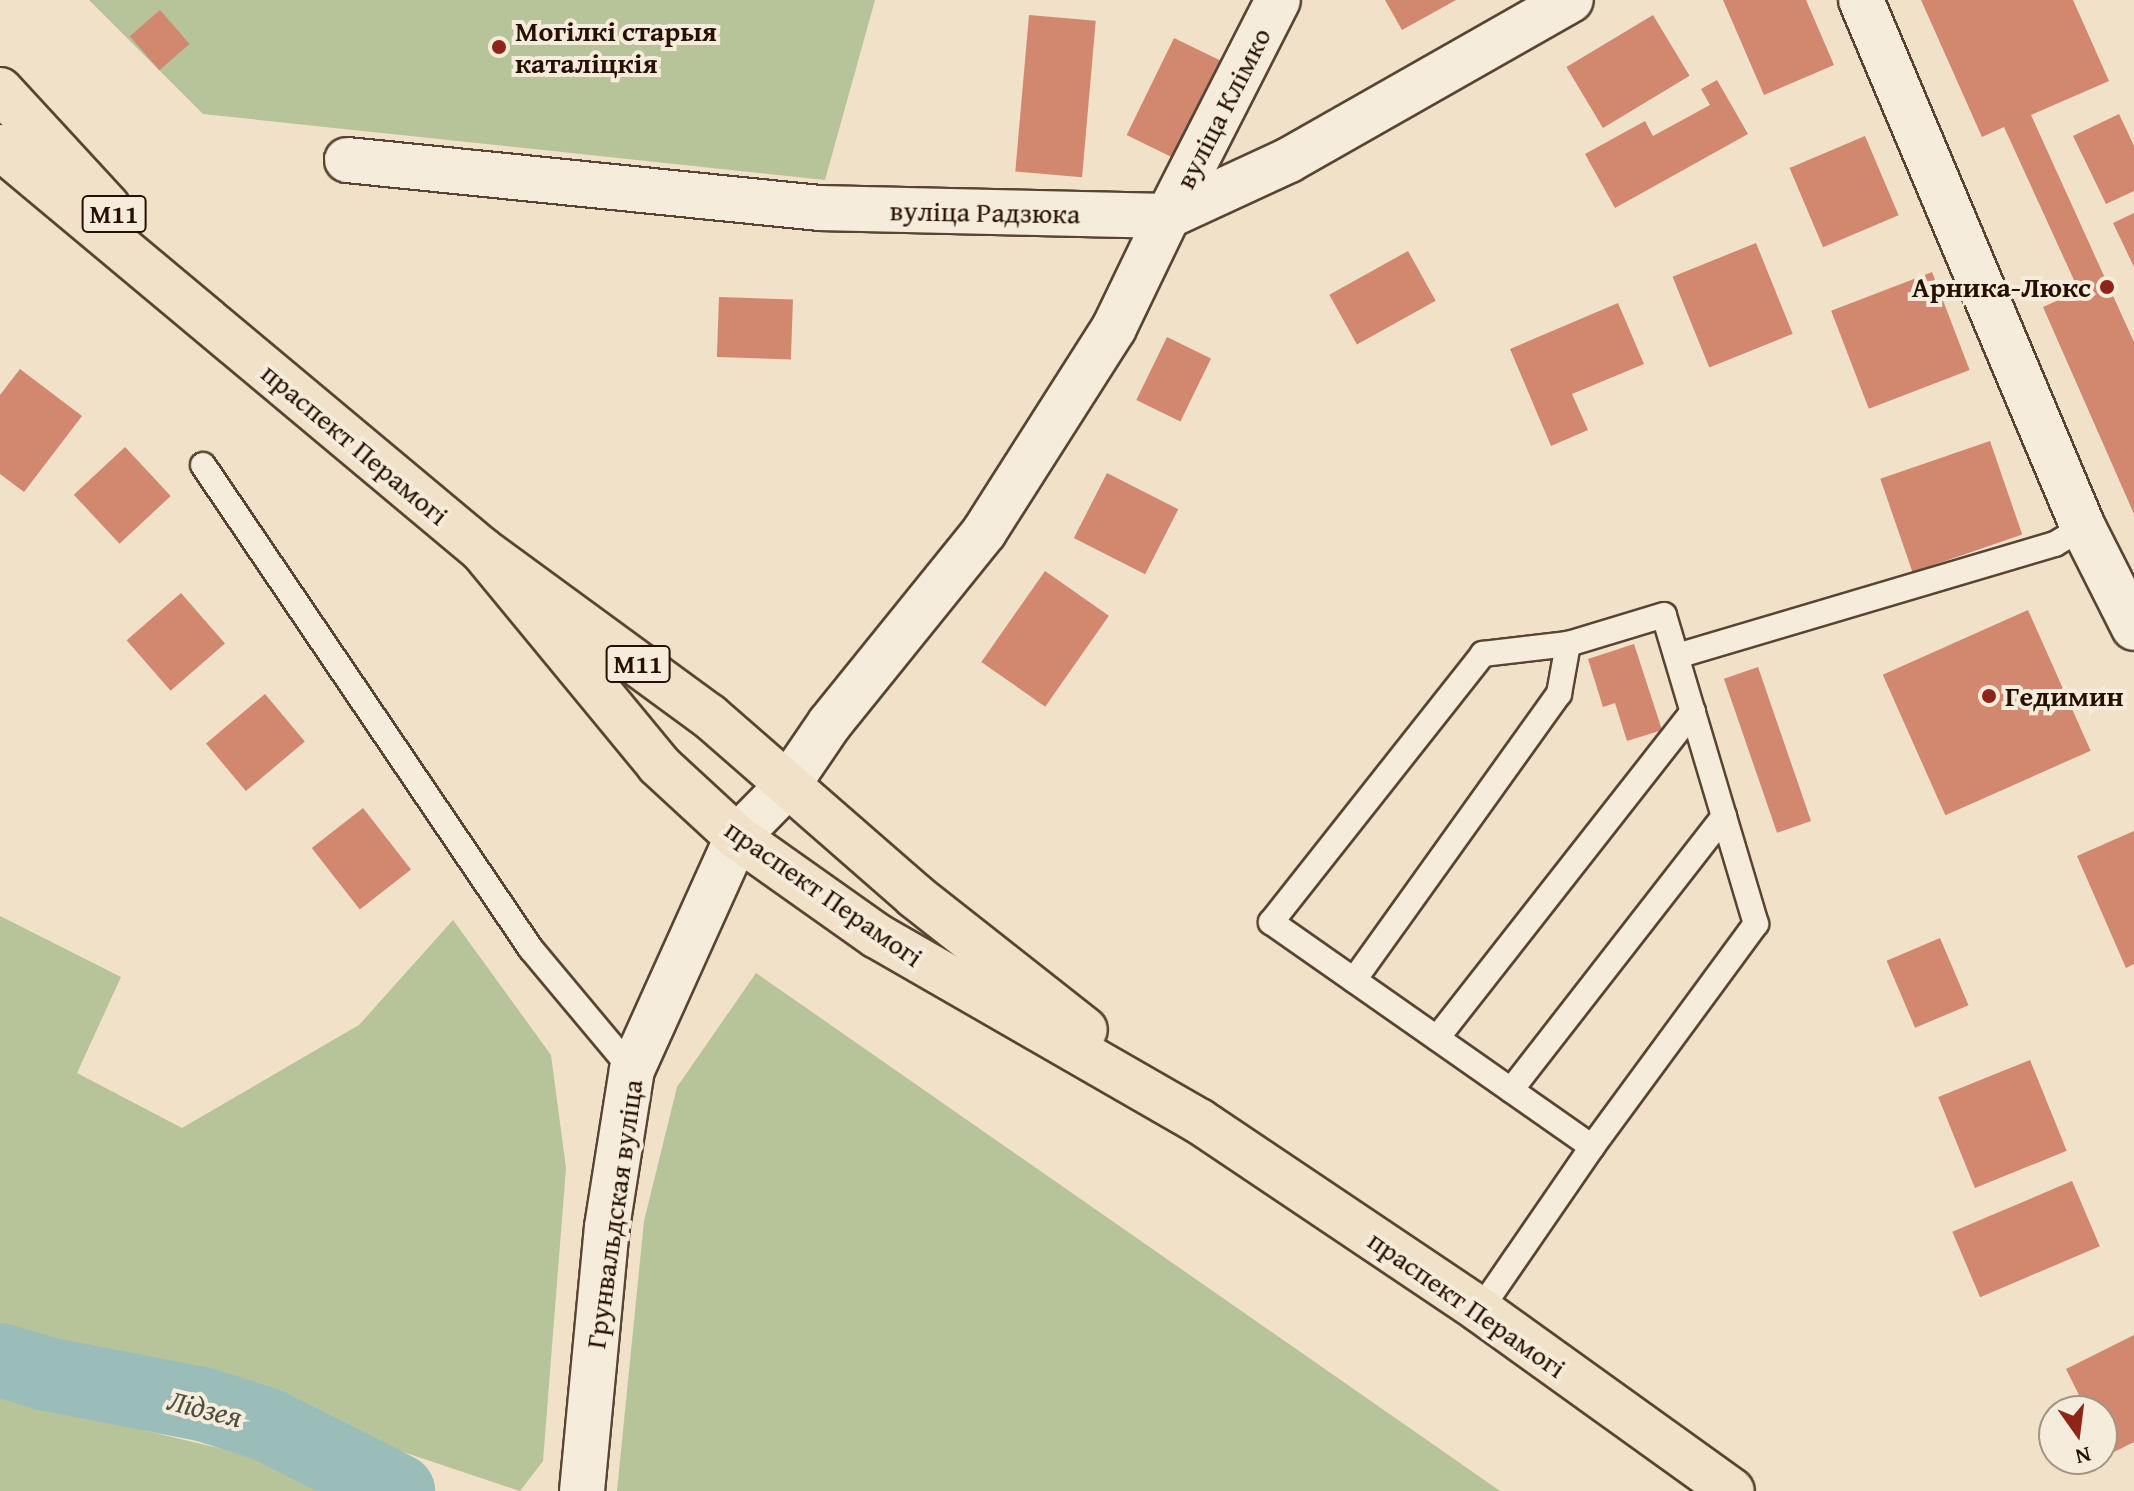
<!DOCTYPE html>
<html>
<head>
<meta charset="utf-8">
<style>
  body { margin:0 }
  #map { position:relative; width:2134px; height:1491px; overflow:hidden; background:#f0e1c8; font-family:"Gentium Book Plus",serif }
  div>[style] { position:absolute }
  .green>* { inset:0; background:#b7c398 }
  .river>* { height:74px; margin:-37px; padding:0 37px; transform-origin:37px; border-radius:37px; background:#9bbdba }
  .building>* { inset:0; background:#d1886f; transform-origin:0 0 }
  .roads { filter:drop-shadow(2px 0 #594433) drop-shadow(-2px 0 #594433) drop-shadow(0 2px #594433) drop-shadow(0 -2px #594433) }
  .lane>* { height:24px; margin:-12px; padding:0 12px; transform-origin:12px; border-radius:12px; background:#f5ecdb }
  .street>* { height:44px; margin:-22px; padding:0 22px; transform-origin:22px; border-radius:22px; background:#f5ecdb }
  .secondary>* { height:44px; margin:-22px; padding:0 22px; transform-origin:22px; border-radius:22px; background:#f5ecdb }
  .primary>* { height:44px; margin:-22px; padding:0 22px; transform-origin:22px; border-radius:22px; background:#f0e1c8 }
  .dots>* { width:22px; height:22px; translate:-50% -50%; box-sizing:border-box; border:4px solid #f5ecdb; border-radius:50% }
  span { translate:-50% -50%; white-space:nowrap; text-align:center; line-height:1.15; -webkit-text-stroke:8px #f5ecdb; paint-order:stroke }
  .shield-label span { padding:2px 6px; background:#f5ecdb; border:2px solid; border-radius:6px; -webkit-text-stroke-width:0 }
  .shield-label { font-size:26px; color:#271001; font-weight:700 }
  .poi-label { font-size:28px; color:#271001; font-weight:700 }
  .left { translate:0 -50%; text-align:left }
  .right { translate:-100% -50%; text-align:right }
  .street-label { font-size:28px; color:#271001 }
  .water-label { font-size:30px; color:#504d42; font-style:italic }
  .north { position:absolute; left:2038px; top:1395px; width:80px; height:80px; box-sizing:border-box; background:#f5ecdb; border:2px solid #a39484; border-radius:50%; rotate:166deg; font-size:22px; font-weight:700; line-height:32px; text-align:center; color:#271001 }
  .north::after { content:''; display:block; margin:auto; width:28px; height:36px; background:#8f2418; clip-path:polygon(50% 0,100% 100%,50% 72%,0 100%) }
</style>
</head>
<body>
<div id="map">
  <div class="green">
    <i style="clip-path:polygon(89px 0,875px 0,825px 180px,203px 114px)"></i>
    <i style="clip-path:polygon(0 916px,121px 977px,77px 1073px,182px 1128px,359px 1025px,453px 920px,551px 1055px,566px 1168px,543px 1461px,520px 1491px,245px 1399px,0 1339px)"></i>
    <i style="clip-path:polygon(756px 973px,1500px 1491px,617px 1491px,644px 1221px,677px 1087px)"></i>
    <i style="clip-path:polygon(0 1396px,235px 1452px,343px 1491px,0 1491px)"></i>
  </div>
  <div class="river">
    <i style="left:0;top:1360px;width:49px;rotate:16.6deg"></i>
    <i style="left:47px;top:1374px;width:162px;rotate:11deg"></i>
    <i style="left:206px;top:1405px;width:65px;rotate:17.9deg"></i>
    <i style="left:268px;top:1425px;width:146px;rotate:26.9deg"></i>
  </div>
  <div class="building">
    <i style="clip-path:polygon(1385px 0,1456px 0,1402px 30px)"></i>
    <i style="clip-path:polygon(1723px 0,1806px 0,1834px 65px,1764px 95px)"></i>
    <i style="clip-path:polygon(1921px 0,2073px 0,2109px 81px,2031px 115px,2134px 342px,2134px 514px,2043px 307px,2079px 291px,2004px 127px,1982px 137px)"></i>
    <i style="left:160px;top:10px;width:45px;height:40px;rotate:49deg"></i>
    <i style="left:1029px;top:15px;width:67px;height:157px;rotate:5deg"></i>
    <i style="left:1653px;top:15px;width:71px;height:101px;rotate:59deg"></i>
    <i style="left:1174px;top:38px;width:55px;height:108px;rotate:26deg"></i>
    <i style="clip-path:polygon(1717px 80px,1748px 134px,1615px 208px,1585px 154px,1645px 121px,1653px 136px,1710px 105px,1701px 89px)"></i>
    <i style="clip-path:polygon(2119px 114px,2134px 146px,2134px 191px,2106px 204px,2073px 136px)"></i>
    <i style="left:1865px;top:136px;width:86px;height:82px;rotate:67deg"></i>
    <i style="clip-path:polygon(2134px 213px,2134px 267px,2113px 223px)"></i>
    <i style="left:1756px;top:243px;width:98px;height:90px;rotate:68deg"></i>
    <i style="left:1408px;top:251px;width:57px;height:90px;rotate:61deg"></i>
    <i style="left:1932px;top:272px;width:105px;height:108px;rotate:69deg"></i>
    <i style="left:719px;top:297px;width:74px;height:60px;rotate:2deg"></i>
    <i style="clip-path:polygon(1618px 303px,1644px 364px,1572px 394px,1588px 430px,1551px 446px,1510px 349px)"></i>
    <i style="left:1167px;top:337px;width:49px;height:70px;rotate:26deg"></i>
    <i style="clip-path:polygon(20px 369px,82px 416px,24px 492px,0 474px,0 395px)"></i>
    <i style="left:1990px;top:441px;width:99px;height:116px;rotate:71deg"></i>
    <i style="left:125px;top:447px;width:67px;height:70px;rotate:47deg"></i>
    <i style="left:1107px;top:473px;width:80px;height:73px;rotate:27deg"></i>
    <i style="left:1045px;top:571px;width:78px;height:111px;rotate:35deg"></i>
    <i style="left:181px;top:593px;width:67px;height:72px;rotate:49deg"></i>
    <i style="left:2028px;top:610px;width:154px;height:159px;rotate:66deg"></i>
    <i style="clip-path:polygon(1634px 644px,1662px 730px,1627px 741px,1615px 703px,1603px 707px,1588px 659px)"></i>
    <i style="left:1758px;top:667px;width:163px;height:36px;rotate:71deg"></i>
    <i style="left:265px;top:694px;width:62px;height:77px;rotate:50deg"></i>
    <i style="left:363px;top:808px;width:78px;height:65px;rotate:52deg"></i>
    <i style="clip-path:polygon(2134px 831px,2134px 964px,2126px 968px,2077px 856px)"></i>
    <i style="left:1940px;top:938px;width:73px;height:58px;rotate:67deg"></i>
    <i style="left:2030px;top:1060px;width:98px;height:99px;rotate:68deg"></i>
    <i style="left:2072px;top:1181px;width:71px;height:130px;rotate:67deg"></i>
    <i style="clip-path:polygon(2134px 1335px,2134px 1442px,2108px 1455px,2102px 1442px,2102px 1411px,2087px 1411px,2066px 1369px)"></i>
  </div>
  <div class="roads">
    <div class="lane">
      <i style="left:203px;top:465px;width:585px;rotate:55.88deg"></i>
      <i style="left:531px;top:949px;width:158px;rotate:50.1deg"></i>
      <i style="left:1677px;top:656px;width:394px;rotate:-16.5deg"></i>
      <i style="left:2055px;top:544px;width:33px;rotate:-31deg"></i>
      <i style="left:1354px;top:980px;width:352px;rotate:-54.4deg"></i>
      <i style="left:1559px;top:694px;width:51px;rotate:-79.8deg"></i>
      <i style="left:1437px;top:1038px;width:415px;rotate:-51.9deg"></i>
      <i style="left:1511px;top:1090px;width:347px;rotate:-52.1deg"></i>
      <i style="left:1480px;top:1310px;width:198px;rotate:-55.5deg"></i>
      <i style="left:1592px;top:1147px;width:277px;rotate:-53.7deg"></i>
      <i style="left:1756px;top:924px;width:322px;rotate:-106.6deg"></i>
      <i style="left:1664px;top:615px;width:100px;rotate:163.2deg"></i>
      <i style="left:1568px;top:644px;width:86px;rotate:173.3deg"></i>
      <i style="left:1483px;top:654px;width:342px;rotate:128.3deg"></i>
      <i style="left:1271px;top:922px;width:392px;rotate:35deg"></i>
    </div>
    <div class="street">
      <i style="left:347px;top:160px;width:474px;rotate:5.8deg"></i>
      <i style="left:819px;top:208px;width:349px;rotate:1.3deg"></i>
      <i style="left:1168px;top:216px;width:242px;rotate:-63deg"></i>
    </div>
    <div class="secondary">
      <i style="left:1861px;top:0;width:572px;rotate:67.16deg"></i>
      <i style="left:2083px;top:527px;width:113px;rotate:63.2deg"></i>
      <i style="left:582px;top:1491px;width:265px;rotate:-84.6deg"></i>
      <i style="left:607px;top:1227px;width:159px;rotate:-81deg"></i>
      <i style="left:632px;top:1070px;width:256px;rotate:-65.7deg"></i>
      <i style="left:737px;top:837px;width:71px;rotate:-45.6deg"></i>
      <i style="left:787px;top:786px;width:76px;rotate:-55.7deg"></i>
      <i style="left:830px;top:723px;width:245px;rotate:-51.1deg"></i>
      <i style="left:984px;top:532px;width:242px;rotate:-57.5deg"></i>
      <i style="left:1114px;top:328px;width:124px;rotate:-64.3deg"></i>
      <i style="left:1168px;top:216px;width:133px;rotate:-24.8deg"></i>
      <i style="left:1289px;top:160px;width:324px;rotate:-29.6deg"></i>
    </div>
    <div class="primary">
      <i style="left:0;top:90px;width:159px;rotate:47.3deg"></i>
      <i style="left:0;top:147px;width:628px;rotate:39.9deg"></i>
      <i style="left:482px;top:550px;width:281px;rotate:36.2deg"></i>
      <i style="left:709px;top:716px;width:274px;rotate:41.1deg"></i>
      <i style="left:915px;top:896px;width:216px;rotate:38.2deg"></i>
      <i style="left:482px;top:550px;width:278px;rotate:50.5deg"></i>
      <i style="left:659px;top:765px;width:106px;rotate:42.7deg"></i>
      <i style="left:737px;top:837px;width:171px;rotate:35.3deg"></i>
      <i style="left:877px;top:936px;width:371px;rotate:29.9deg"></i>
      <i style="left:1199px;top:1121px;width:339px;rotate:33.9deg"></i>
      <i style="left:1480px;top:1310px;width:310px;rotate:35.7deg"></i>
    </div>
  </div>
  <div class="dots">
    <i style="left:499px;top:47px;background:#8f2418"></i>
    <i style="left:2107px;top:287px;background:#8f2418"></i>
    <i style="left:1989px;top:696px;background:#8f2418"></i>
  </div>
  <div class="shield-label">
    <span style="left:114px;top:214px">М11</span>
    <span style="left:638px;top:664px">М11</span>
  </div>
  <div class="poi-label">
    <span class="left" style="left:515px;top:47px">Могілкі старыя<br>каталіцкія</span>
    <span class="right" style="left:2091px;top:287px">Арника-Люкс</span>
    <span class="left" style="left:2005px;top:696px">Гедимин</span>
  </div>
  <div class="street-label">
    <span style="left:1223px;top:108px;rotate:-63deg">вуліца Клімко</span>
    <span style="left:985px;top:212px;rotate:1deg">вуліца Радзюка</span>
    <span style="left:355px;top:444px;rotate:40deg">праспект Перамогі</span>
    <span style="left:824px;top:893px;rotate:35deg">праспект Перамогі</span>
    <span style="left:614px;top:1214px;rotate:-82deg">Грунвальдская вуліца</span>
    <span style="left:1467px;top:1304px;rotate:35deg">праспект Перамогі</span>
  </div>
  <div class="water-label">
    <span style="left:205px;top:1408px;rotate:14deg">Лідзея</span>
  </div>
  <div class="north">N</div>
</div>
</body>
</html>
